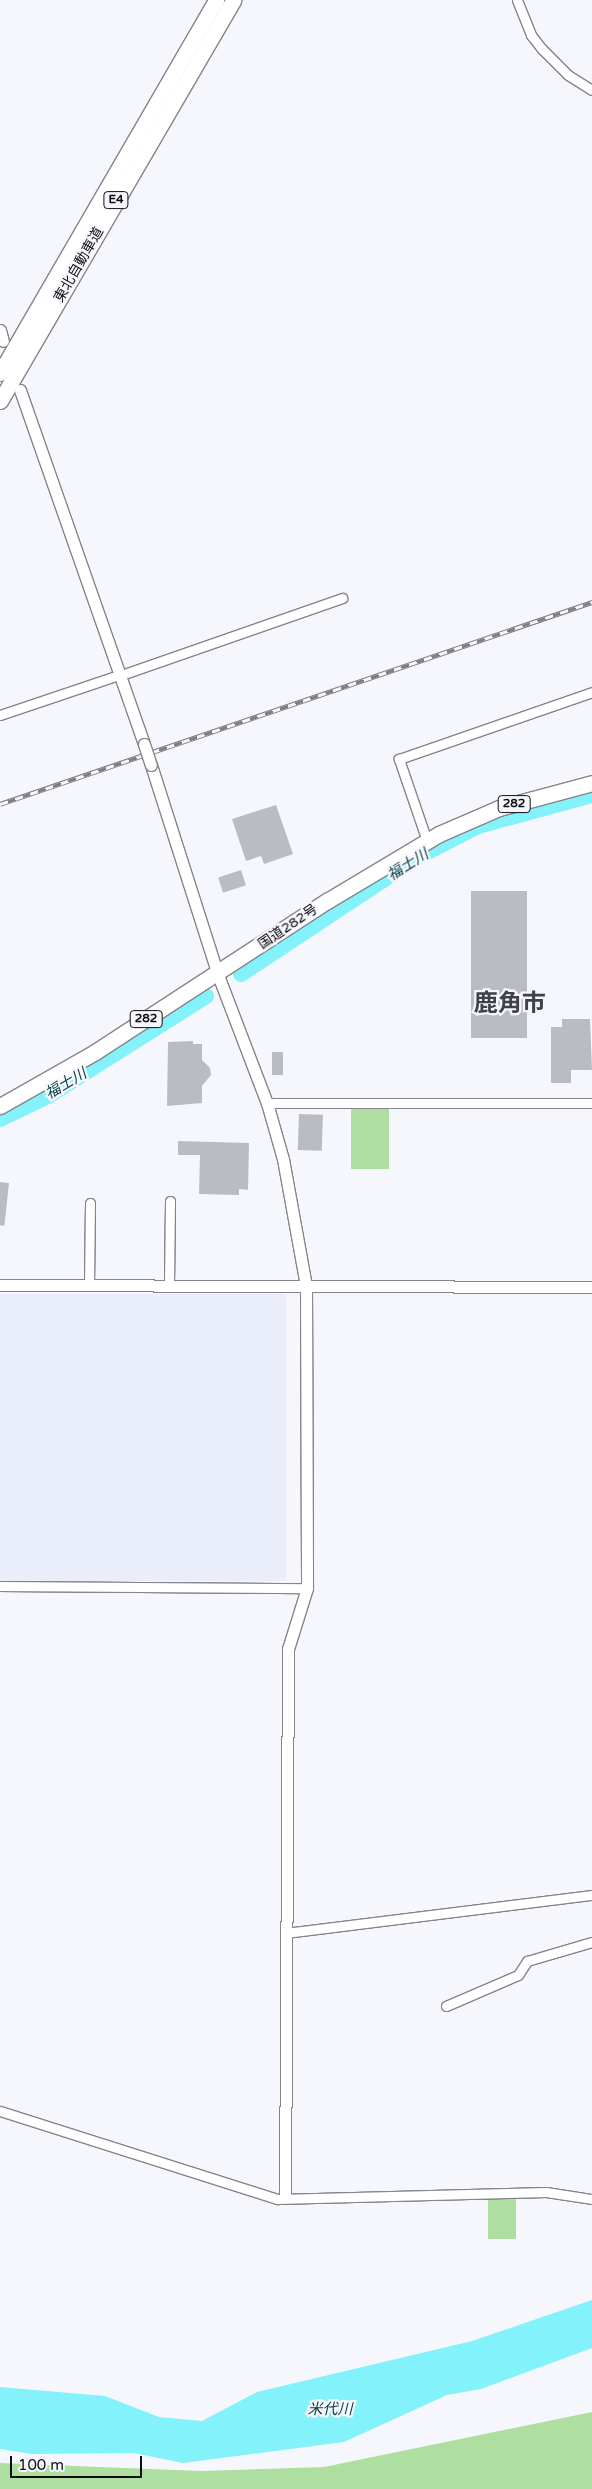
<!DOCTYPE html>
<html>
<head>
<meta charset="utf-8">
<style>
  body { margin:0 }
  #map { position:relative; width:592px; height:2489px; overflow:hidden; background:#f6f7fd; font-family:"Varela Round","Noto Sans JP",sans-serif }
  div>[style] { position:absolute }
  .built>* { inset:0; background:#eaedfa; transform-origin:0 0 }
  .green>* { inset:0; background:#afdfa0; transform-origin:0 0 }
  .water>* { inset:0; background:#83f2fa }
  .river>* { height:16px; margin:-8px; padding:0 8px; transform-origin:8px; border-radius:8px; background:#83f2fa }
  .building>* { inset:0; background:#bbbcc1; transform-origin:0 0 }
  .roads { filter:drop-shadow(1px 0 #84858a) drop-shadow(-1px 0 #84858a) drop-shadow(0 1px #84858a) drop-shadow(0 -1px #84858a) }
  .street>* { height:9px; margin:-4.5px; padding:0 4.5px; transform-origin:4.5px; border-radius:4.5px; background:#fff }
  .secondary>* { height:11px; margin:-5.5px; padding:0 5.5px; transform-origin:5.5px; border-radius:5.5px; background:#fff }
  .highway>* { height:15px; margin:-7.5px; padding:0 7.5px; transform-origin:7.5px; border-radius:7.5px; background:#fff }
  .rail>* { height:4.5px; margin-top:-2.25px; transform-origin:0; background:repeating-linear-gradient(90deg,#f6f7fd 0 8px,#7e7e82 0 16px); box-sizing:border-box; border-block:1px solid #7e7e82 }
  .bridges { filter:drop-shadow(1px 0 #84858a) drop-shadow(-1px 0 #84858a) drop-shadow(0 1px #84858a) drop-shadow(0 -1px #84858a) }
  .secondary-bridge>* { height:11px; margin:-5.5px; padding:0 5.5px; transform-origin:5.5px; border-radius:5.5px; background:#fff }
  span { translate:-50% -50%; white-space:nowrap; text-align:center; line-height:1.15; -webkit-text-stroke:4.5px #f6f7fd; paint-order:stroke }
  .shield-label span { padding:1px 4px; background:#f6f7fd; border:1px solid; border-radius:4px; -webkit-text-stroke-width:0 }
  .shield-label { font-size:12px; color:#0f0f11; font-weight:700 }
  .street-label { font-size:14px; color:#0f0f11 }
  .water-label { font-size:15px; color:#0b4144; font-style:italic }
  .town-label { font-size:24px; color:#414247; font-weight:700 }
  .scale { position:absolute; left:10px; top:2456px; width:132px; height:22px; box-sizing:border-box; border:2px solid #0f0f11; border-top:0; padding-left:6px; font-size:15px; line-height:18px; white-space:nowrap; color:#0f0f11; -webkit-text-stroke:4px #f6f7fd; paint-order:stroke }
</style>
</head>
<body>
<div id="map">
  <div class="built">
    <i style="left:0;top:1294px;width:286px;height:287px"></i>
  </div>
  <div class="green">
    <i style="left:351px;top:1108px;width:38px;height:61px"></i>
    <i style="left:488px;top:2195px;width:28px;height:44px"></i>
    <i style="clip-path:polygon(592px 2412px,592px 2489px,0 2489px,0 2463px,201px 2471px,324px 2467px)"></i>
  </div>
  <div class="water">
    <i style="clip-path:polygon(592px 2300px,592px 2348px,481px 2389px,447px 2395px,344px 2442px,183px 2463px,134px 2453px,32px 2454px,0 2449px,0 2387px,105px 2396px,159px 2417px,202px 2421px,257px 2392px,472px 2341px)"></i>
  </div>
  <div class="river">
    <i style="left:241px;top:974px;width:210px;rotate:-33.5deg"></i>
    <i style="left:416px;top:858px;width:70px;rotate:-27.3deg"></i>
    <i style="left:478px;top:826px;width:118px;rotate:-15.2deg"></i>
    <i style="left:0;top:1119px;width:53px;rotate:-25.6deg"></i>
    <i style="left:48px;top:1096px;width:187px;rotate:-32.3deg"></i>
  </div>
  <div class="building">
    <i style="clip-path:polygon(276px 805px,293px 854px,264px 864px,261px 856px,246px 861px,232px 819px)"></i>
    <i style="left:241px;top:870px;width:16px;height:24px;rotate:72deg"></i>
    <i style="left:527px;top:891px;width:147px;height:56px;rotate:90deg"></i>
    <i style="clip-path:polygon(562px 1019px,590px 1019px,592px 1070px,571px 1070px,571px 1083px,551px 1083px,551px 1027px,562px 1027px)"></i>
    <i style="clip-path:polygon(193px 1041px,193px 1044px,202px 1044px,202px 1060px,210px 1068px,211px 1075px,202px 1086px,202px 1103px,167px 1106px,168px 1042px)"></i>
    <i style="left:272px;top:1052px;width:11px;height:23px"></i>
    <i style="left:299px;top:1114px;width:24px;height:36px;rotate:2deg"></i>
    <i style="clip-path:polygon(178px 1141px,249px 1143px,248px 1190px,239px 1189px,239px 1195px,199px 1194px,200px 1155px,178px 1155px)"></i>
    <i style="left:0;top:1182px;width:9px;height:43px;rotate:6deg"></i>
  </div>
  <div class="roads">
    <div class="street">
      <i style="left:517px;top:0;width:38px;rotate:68deg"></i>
      <i style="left:531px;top:35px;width:18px;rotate:52deg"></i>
      <i style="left:542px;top:49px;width:37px;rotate:45deg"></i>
      <i style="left:568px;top:75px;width:28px;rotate:32deg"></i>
      <i style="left:127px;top:673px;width:228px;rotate:-19.2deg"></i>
      <i style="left:0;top:715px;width:119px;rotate:-18.6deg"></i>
      <i style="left:427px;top:841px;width:87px;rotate:-108.9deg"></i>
      <i style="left:399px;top:759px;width:204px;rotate:-19.1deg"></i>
      <i style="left:267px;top:1103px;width:325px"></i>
      <i style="left:169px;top:1284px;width:83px;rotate:-89.3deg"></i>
      <i style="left:89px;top:1285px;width:82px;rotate:-89.3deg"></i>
      <i style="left:0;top:1586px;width:307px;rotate:0.4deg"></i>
      <i style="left:286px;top:1933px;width:308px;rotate:-7.1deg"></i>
      <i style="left:446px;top:2006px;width:78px;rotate:-23.3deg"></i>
      <i style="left:518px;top:1975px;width:17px;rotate:-57deg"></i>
      <i style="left:527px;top:1961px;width:68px;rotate:-16.3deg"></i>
      <i style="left:0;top:2111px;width:291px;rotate:17.6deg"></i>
      <i style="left:277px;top:2199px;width:269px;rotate:-1.5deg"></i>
      <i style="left:546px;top:2192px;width:47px;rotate:8.7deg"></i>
    </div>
    <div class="secondary">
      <i style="left:0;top:330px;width:11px;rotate:75deg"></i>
      <i style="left:20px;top:390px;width:375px;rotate:70.7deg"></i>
      <i style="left:151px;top:765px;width:220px;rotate:72.3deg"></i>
      <i style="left:218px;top:975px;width:137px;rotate:69.1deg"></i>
      <i style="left:267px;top:1103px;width:58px;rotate:74.1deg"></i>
      <i style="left:283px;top:1159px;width:128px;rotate:79.7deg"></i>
      <i style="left:306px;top:1285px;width:303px;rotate:89.8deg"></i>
      <i style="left:307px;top:1588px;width:64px;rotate:107.3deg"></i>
      <i style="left:288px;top:1649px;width:548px;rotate:90.31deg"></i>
      <i style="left:0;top:1285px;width:592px;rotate:0.19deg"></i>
    </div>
    <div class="highway">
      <i style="left:0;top:373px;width:431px;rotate:-59.9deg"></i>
      <i style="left:0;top:401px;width:464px;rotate:-59.8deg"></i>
      <i style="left:0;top:1106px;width:109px;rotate:-29.6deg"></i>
      <i style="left:95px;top:1052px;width:277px;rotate:-33.1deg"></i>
      <i style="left:327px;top:901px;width:131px;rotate:-30.9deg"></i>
      <i style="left:439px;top:834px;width:65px;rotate:-23.4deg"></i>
      <i style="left:499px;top:808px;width:96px;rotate:-15deg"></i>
    </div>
  </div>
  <div class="rail">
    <i style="left:0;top:804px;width:626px;rotate:-18.84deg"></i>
  </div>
  <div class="bridges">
    <div class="secondary-bridge">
      <i style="left:144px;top:744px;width:22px;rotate:72deg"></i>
    </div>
  </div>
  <div class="shield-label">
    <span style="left:116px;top:200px">E4</span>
    <span style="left:514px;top:804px">282</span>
    <span style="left:146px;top:1019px">282</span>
  </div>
  <div class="street-label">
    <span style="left:79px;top:265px;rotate:-60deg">東北自動車道</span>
    <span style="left:288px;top:927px;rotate:-34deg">国道282号</span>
  </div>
  <div class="water-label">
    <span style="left:408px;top:865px;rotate:-32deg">福士川</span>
    <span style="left:66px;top:1084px;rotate:-31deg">福士川</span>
    <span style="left:330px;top:2410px">米代川</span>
  </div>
  <div class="town-label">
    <span style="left:510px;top:1004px">鹿角市</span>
  </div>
  <div class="scale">100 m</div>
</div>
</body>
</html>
